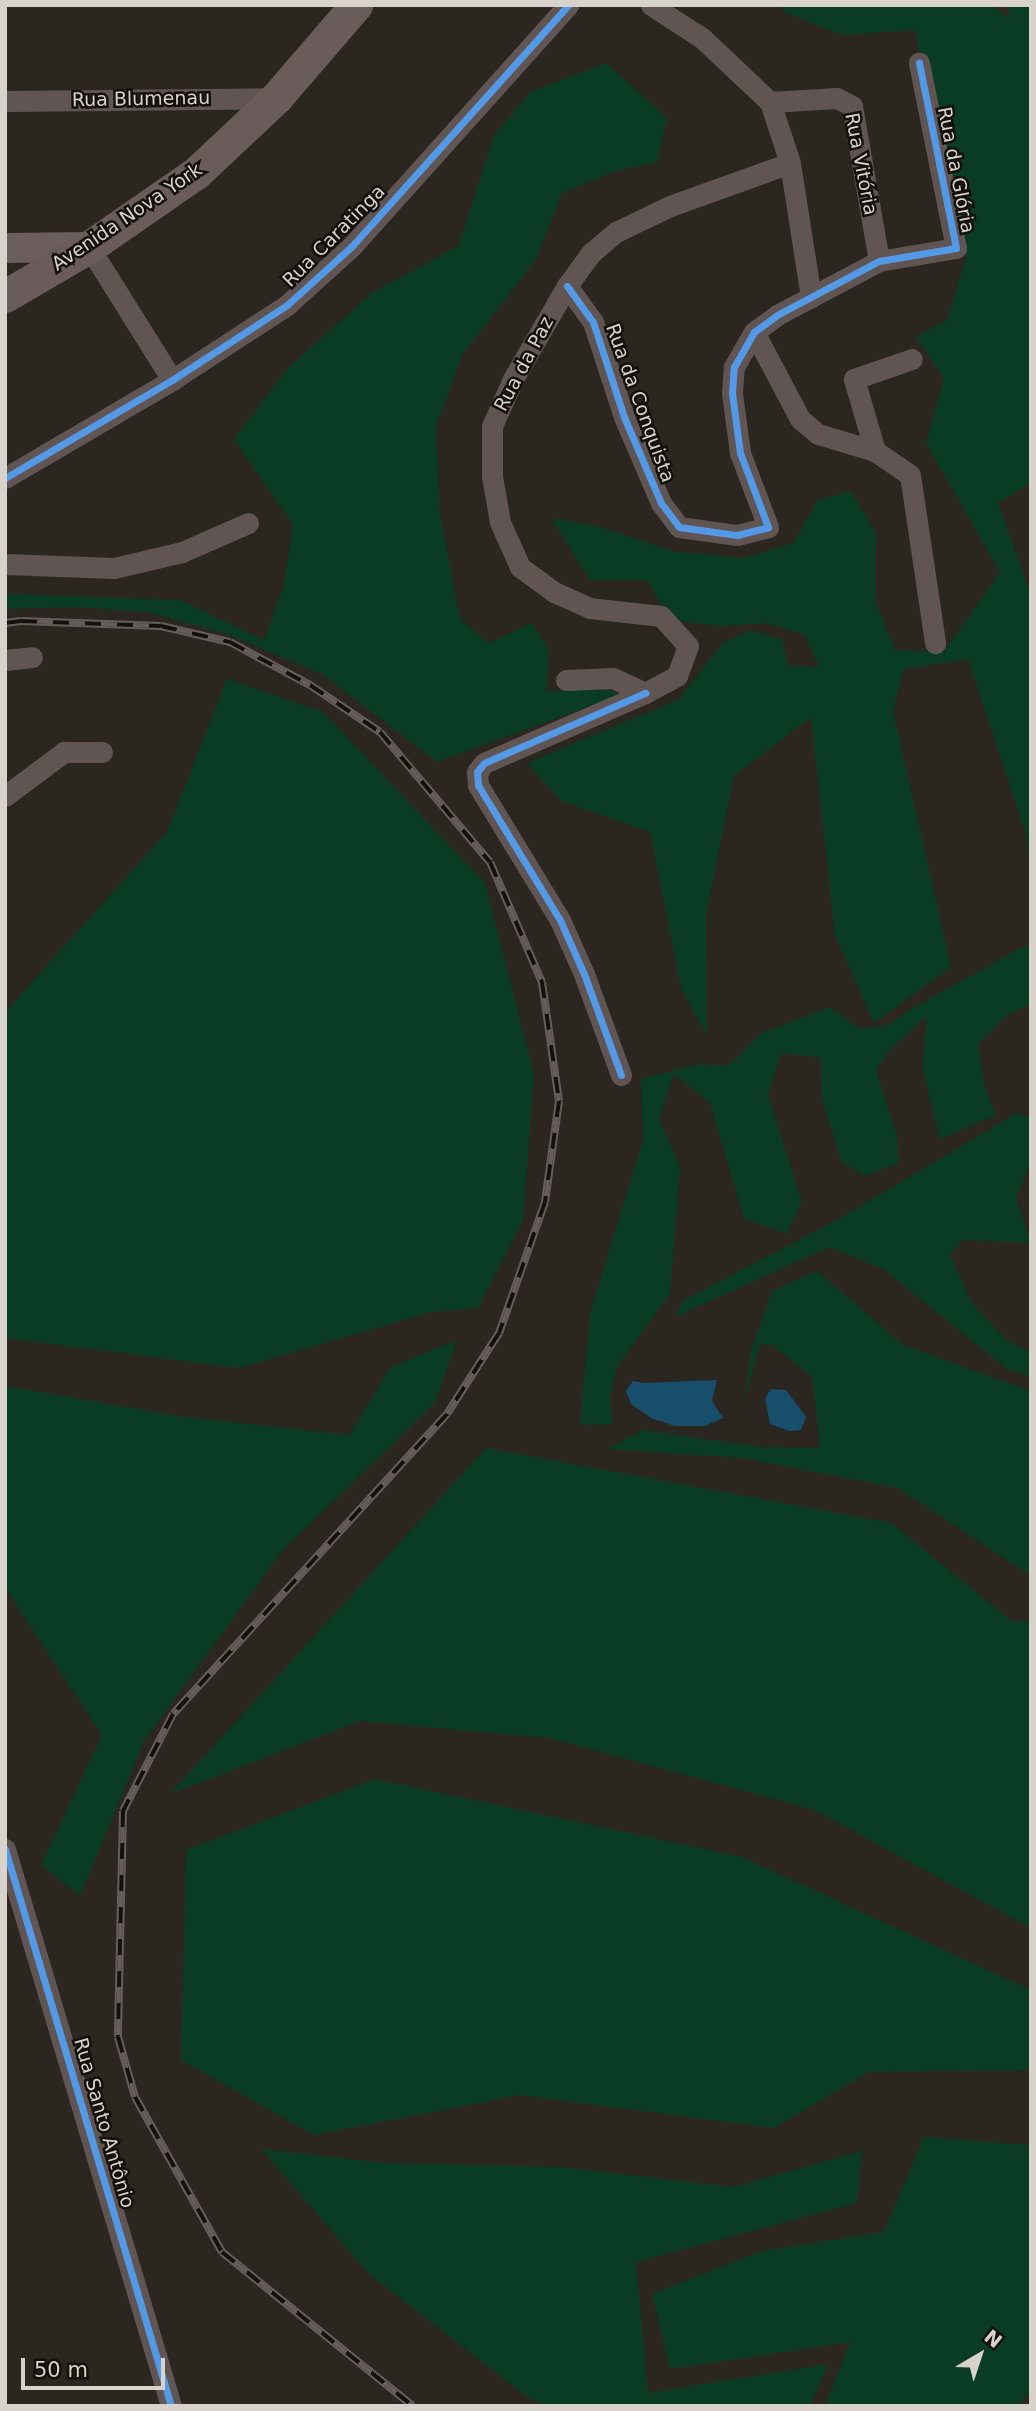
<!DOCTYPE html>
<html>
<head>
<meta charset="utf-8">
<style>
  body { margin:0 }
  #map { position:relative; width:1036px; height:2411px; overflow:hidden; background:#2b2620; font-family:"DejaVu Sans",sans-serif }
  div>[style] { position:absolute }
  .green>* { inset:0; background:#0a3c25 }
  .water>* { inset:0; background:#164e6c }
  .street>* { height:21px; margin:-10.5px; padding:0 10.5px; transform-origin:10.5px; border-radius:10.5px; background:#605553 }
  .secondary>* { height:30px; margin:-15px; padding:0 15px; transform-origin:15px; border-radius:15px; background:#6c5e5d }
  .primary>* { height:33px; margin:-16.5px; padding:0 16.5px; transform-origin:16.5px; border-radius:16.5px; background:#6a5c5b }
  .rail>* { height:8px; margin-top:-4px; transform-origin:0; background:repeating-linear-gradient(90deg,#14100c 0 16px,#655d5c 0 32px); box-sizing:border-box; border-block:2px solid #655d5c }
  .cycleway>* { height:7px; margin:-3.5px; padding:0 3.5px; transform-origin:3.5px; border-radius:3.5px; background:#5399e6 }
  span { translate:-50% -50%; white-space:nowrap; text-align:center; line-height:1.15; -webkit-text-stroke:5px #14100c; paint-order:stroke }
  .street-label { font-size:19px; color:#d7d2cb }
  .frame { position:absolute; inset:0; border:7px solid #d7d2cb; pointer-events:none }
  .north { position:absolute; left:945px; top:2320px; width:70px; height:70px; -webkit-text-stroke:5px #14100c; paint-order:stroke; rotate:39deg; font-size:19px; font-weight:700; line-height:28px; text-align:center; color:#d7d2cb }
  .north::after { content:''; display:block; margin:auto; width:24px; height:32px; background:#d7d2cb; clip-path:polygon(50% 0,100% 100%,50% 72%,0 100%) }
  .scale { position:absolute; left:21px; top:2358px; width:144px; height:32px; box-sizing:border-box; border:4px solid #d7d2cb; border-top:0; padding-left:9px; font-size:21px; line-height:24px; white-space:nowrap; color:#d7d2cb; -webkit-text-stroke:5px #14100c; paint-order:stroke }
</style>
</head>
<body>
<div id="map">
  <div class="green">
    <i style="clip-path:polygon(779px 5px,991px 5px,1009px 18px,1008px 5px,1031px 5px,1031px 483px,998px 503px,1031px 595px,1031px 878px,1026px 835px,968px 659px,904px 669px,893px 711px,951px 967px,874px 1023px,835px 935px,811px 717px,734px 776px,706px 914px,707px 1036px,681px 988px,650px 832px,561px 801px,527px 763px,678px 700px,723px 643px,751px 630px,782px 639px,788px 666px,819px 667px,805px 635px,768px 623px,720px 626px,670px 620px,647px 580px,590px 580px,551px 518px,600px 527px,676px 552px,745px 558px,793px 543px,818px 500px,851px 491px,876px 534px,876px 603px,895px 650px,944px 652px,1000px 572px,926px 443px,944px 379px,916px 337px,947px 320px,966px 257px,915px 30px,842px 35px,785px 12px)"></i>
    <i style="clip-path:polygon(606px 63px,667px 118px,657px 162px,613px 172px,562px 193px,535px 261px,462px 355px,436px 427px,440px 514px,460px 619px,489px 643px,532px 623px,549px 650px,547px 691px,608px 689px,620px 695px,437px 762px,322px 674px,227px 634px,147px 612px,74px 607px,5px 609px,5px 594px,180px 600px,264px 640px,284px 584px,293px 525px,234px 439px,288px 368px,372px 293px,458px 246px,494px 136px,530px 92px)"></i>
    <i style="clip-path:polygon(227px 679px,323px 712px,485px 883px,534px 1074px,523px 1220px,478px 1308px,431px 1312px,239px 1368px,5px 1338px,5px 1012px,167px 832px)"></i>
    <i style="clip-path:polygon(1026px 945px,1031px 950px,1031px 1004px,1006px 1016px,978px 1045px,985px 1089px,996px 1115px,940px 1139px,922px 1066px,927px 1016px,890px 1050px,876px 1070px,897px 1136px,898px 1164px,864px 1176px,841px 1161px,822px 1099px,821px 1058px,781px 1053px,768px 1095px,802px 1202px,787px 1234px,744px 1219px,710px 1103px,674px 1074px,659px 1119px,680px 1167px,670px 1294px,617px 1367px,610px 1396px,613px 1424px,580px 1425px,590px 1314px,643px 1140px,641px 1079px,699px 1064px,728px 1066px,760px 1034px,830px 1007px,860px 1029px,889px 1025px,908px 1011px)"></i>
    <i style="clip-path:polygon(1017px 1113px,1031px 1118px,1031px 1160px,1016px 1198px,1031px 1243px,962px 1240px,950px 1254px,971px 1302px,1006px 1339px,1031px 1354px,1031px 1377px,1007px 1369px,883px 1269px,829px 1247px,675px 1317px,682px 1301px,837px 1220px)"></i>
    <i style="clip-path:polygon(817px 1271px,903px 1345px,1031px 1391px,1031px 1576px,898px 1488px,743px 1458px,607px 1449px,643px 1430px,760px 1447px,820px 1448px,812px 1377px,774px 1346px,760px 1343px,744px 1403px,751px 1350px,772px 1291px)"></i>
    <i style="clip-path:polygon(457px 1340px,435px 1403px,282px 1551px,144px 1741px,80px 1896px,41px 1865px,102px 1735px,5px 1588px,5px 1386px,184px 1417px,349px 1435px,391px 1367px)"></i>
    <i style="clip-path:polygon(486px 1448px,891px 1523px,1013px 1622px,1031px 1621px,1031px 1928px,815px 1810px,549px 1738px,360px 1721px,170px 1794px)"></i>
    <i style="clip-path:polygon(375px 1779px,742px 1857px,1029px 1989px,1031px 2070px,869px 2072px,774px 2128px,520px 2095px,314px 2135px,181px 2060px,186px 1850px)"></i>
    <i style="clip-path:polygon(924px 2137px,1031px 2145px,1031px 2391px,1016px 2406px,825px 2406px,850px 2342px,670px 2369px,652px 2294px,762px 2251px,884px 2232px)"></i>
    <i style="clip-path:polygon(261px 2149px,385px 2163px,560px 2167px,733px 2187px,862px 2151px,857px 2203px,636px 2262px,648px 2393px,828px 2364px,810px 2406px,547px 2406px,525px 2395px,369px 2274px)"></i>
  </div>
  <div class="water">
    <i style="clip-path:polygon(717px 1380px,712px 1401px,723px 1418px,705px 1426px,675px 1426px,651px 1418px,631px 1404px,626px 1391px,633px 1381px,644px 1383px)"></i>
    <i style="clip-path:polygon(771px 1389px,786px 1390px,806px 1417px,801px 1430px,789px 1431px,770px 1424px,765px 1398px)"></i>
  </div>
  <div class="street">
    <i style="left:651px;top:5px;width:61px;rotate:32.9deg"></i>
    <i style="left:702px;top:38px;width:93px;rotate:43.3deg"></i>
    <i style="left:770px;top:102px;width:64px;rotate:71.8deg"></i>
    <i style="left:790px;top:163px;width:136px;rotate:81.1deg"></i>
    <i style="left:5px;top:101px;width:271px;rotate:-0.6deg"></i>
    <i style="left:770px;top:102px;width:67px;rotate:-3.4deg"></i>
    <i style="left:837px;top:98px;width:17px;rotate:28deg"></i>
    <i style="left:852px;top:106px;width:157px;rotate:80.1deg"></i>
    <i style="left:89px;top:247px;width:157px;rotate:58deg"></i>
    <i style="left:567px;top:286px;width:44px;rotate:54.2deg"></i>
    <i style="left:593px;top:322px;width:100px;rotate:71.9deg"></i>
    <i style="left:624px;top:417px;width:94px;rotate:66.7deg"></i>
    <i style="left:661px;top:503px;width:30px;rotate:53deg"></i>
    <i style="left:679px;top:527px;width:59px;rotate:7.9deg"></i>
    <i style="left:737px;top:535px;width:32px;rotate:-14deg"></i>
    <i style="left:768px;top:527px;width:79px;rotate:-110.7deg"></i>
    <i style="left:740px;top:453px;width:61px;rotate:-97.6deg"></i>
    <i style="left:732px;top:393px;width:26px;rotate:-86deg"></i>
    <i style="left:734px;top:367px;width:40px;rotate:-60.3deg"></i>
    <i style="left:754px;top:332px;width:29px;rotate:-36deg"></i>
    <i style="left:777px;top:315px;width:115px;rotate:-27.9deg"></i>
    <i style="left:879px;top:261px;width:78px;rotate:-9.6deg"></i>
    <i style="left:956px;top:248px;width:189px;rotate:-101.3deg"></i>
    <i style="left:754px;top:332px;width:98px;rotate:62.1deg"></i>
    <i style="left:800px;top:419px;width:23px;rotate:40deg"></i>
    <i style="left:818px;top:434px;width:59px;rotate:16.6deg"></i>
    <i style="left:875px;top:451px;width:42px;rotate:34.4deg"></i>
    <i style="left:910px;top:475px;width:170px;rotate:81.5deg"></i>
    <i style="left:875px;top:451px;width:75px;rotate:-106.3deg"></i>
    <i style="left:854px;top:379px;width:61px;rotate:-19deg"></i>
    <i style="left:5px;top:478px;width:194px;rotate:-30.4deg"></i>
    <i style="left:172px;top:380px;width:137px;rotate:-33.1deg"></i>
    <i style="left:287px;top:305px;width:88px;rotate:-42.2deg"></i>
    <i style="left:352px;top:246px;width:324px;rotate:-48.1deg"></i>
    <i style="left:5px;top:564px;width:109px;rotate:2.1deg"></i>
    <i style="left:114px;top:568px;width:70px;rotate:-13.2deg"></i>
    <i style="left:182px;top:552px;width:72px;rotate:-23.7deg"></i>
    <i style="left:5px;top:660px;width:27px;rotate:-6deg"></i>
    <i style="left:566px;top:680px;width:47px;rotate:-2.4deg"></i>
    <i style="left:613px;top:678px;width:35px;rotate:25deg"></i>
    <i style="left:645px;top:693px;width:36px;rotate:-28deg"></i>
    <i style="left:677px;top:676px;width:32px;rotate:-70deg"></i>
    <i style="left:688px;top:646px;width:40px;rotate:-132deg"></i>
    <i style="left:661px;top:616px;width:71px;rotate:-173.6deg"></i>
    <i style="left:590px;top:608px;width:39px;rotate:-156deg"></i>
    <i style="left:554px;top:592px;width:42px;rotate:-143.7deg"></i>
    <i style="left:520px;top:567px;width:49px;rotate:-114deg"></i>
    <i style="left:500px;top:522px;width:47px;rotate:-99.9deg"></i>
    <i style="left:492px;top:476px;width:50px;rotate:-90deg"></i>
    <i style="left:492px;top:426px;width:51px;rotate:-65.9deg"></i>
    <i style="left:513px;top:379px;width:108px;rotate:-59.9deg"></i>
    <i style="left:567px;top:286px;width:41px;rotate:-54deg"></i>
    <i style="left:591px;top:253px;width:33px;rotate:-40deg"></i>
    <i style="left:616px;top:232px;width:60px;rotate:-25.7deg"></i>
    <i style="left:670px;top:206px;width:127px;rotate:-19.7deg"></i>
    <i style="left:5px;top:796px;width:74px;rotate:-36.7deg"></i>
    <i style="left:64px;top:752px;width:38px"></i>
    <i style="left:621px;top:1075px;width:108px;rotate:-110.1deg"></i>
    <i style="left:584px;top:974px;width:59px;rotate:-114deg"></i>
    <i style="left:560px;top:920px;width:158px;rotate:-121.3deg"></i>
    <i style="left:478px;top:785px;width:13px;rotate:-94deg"></i>
    <i style="left:477px;top:772px;width:11px;rotate:-52deg"></i>
    <i style="left:484px;top:763px;width:176px;rotate:-23.5deg"></i>
    <i style="left:5px;top:1849px;width:581px;rotate:73.4deg"></i>
  </div>
  <div class="secondary">
    <i style="left:5px;top:248px;width:84px;rotate:-0.7deg"></i>
  </div>
  <div class="primary">
    <i style="left:5px;top:296px;width:97px;rotate:-30.3deg"></i>
    <i style="left:89px;top:247px;width:130px;rotate:-34.7deg"></i>
    <i style="left:196px;top:173px;width:110px;rotate:-43.2deg"></i>
    <i style="left:276px;top:98px;width:123px;rotate:-49.3deg"></i>
  </div>
  <div class="rail">
    <i style="left:5px;top:623px;width:16px;rotate:-7deg"></i>
    <i style="left:21px;top:621px;width:140px;rotate:2deg"></i>
    <i style="left:161px;top:626px;width:71px;rotate:13.1deg"></i>
    <i style="left:230px;top:642px;width:91px;rotate:28.3deg"></i>
    <i style="left:310px;top:685px;width:84px;rotate:33.9deg"></i>
    <i style="left:380px;top:732px;width:170px;rotate:49.8deg"></i>
    <i style="left:490px;top:862px;width:131px;rotate:66.6deg"></i>
    <i style="left:542px;top:982px;width:120px;rotate:81.9deg"></i>
    <i style="left:559px;top:1101px;width:102px;rotate:97.9deg"></i>
    <i style="left:545px;top:1202px;width:139px;rotate:109.3deg"></i>
    <i style="left:499px;top:1333px;width:96px;rotate:122.7deg"></i>
    <i style="left:447px;top:1414px;width:406px;rotate:132.4deg"></i>
    <i style="left:173px;top:1714px;width:109px;rotate:117.3deg"></i>
    <i style="left:123px;top:1811px;width:226px;rotate:91.3deg"></i>
    <i style="left:118px;top:2037px;width:62px;rotate:74.2deg"></i>
    <i style="left:135px;top:2097px;width:178px;rotate:60.7deg"></i>
    <i style="left:222px;top:2252px;width:245px;rotate:38.9deg"></i>
  </div>
  <div class="cycleway">
    <i style="left:567px;top:286px;width:44px;rotate:54.2deg"></i>
    <i style="left:593px;top:322px;width:100px;rotate:71.9deg"></i>
    <i style="left:624px;top:417px;width:94px;rotate:66.7deg"></i>
    <i style="left:661px;top:503px;width:30px;rotate:53deg"></i>
    <i style="left:679px;top:527px;width:59px;rotate:7.9deg"></i>
    <i style="left:737px;top:535px;width:32px;rotate:-14deg"></i>
    <i style="left:768px;top:527px;width:79px;rotate:-110.7deg"></i>
    <i style="left:740px;top:453px;width:61px;rotate:-97.6deg"></i>
    <i style="left:732px;top:393px;width:26px;rotate:-86deg"></i>
    <i style="left:734px;top:367px;width:40px;rotate:-60.3deg"></i>
    <i style="left:754px;top:332px;width:29px;rotate:-36deg"></i>
    <i style="left:777px;top:315px;width:115px;rotate:-27.9deg"></i>
    <i style="left:879px;top:261px;width:78px;rotate:-9.6deg"></i>
    <i style="left:956px;top:248px;width:189px;rotate:-101.3deg"></i>
    <i style="left:5px;top:478px;width:194px;rotate:-30.4deg"></i>
    <i style="left:172px;top:380px;width:137px;rotate:-33.1deg"></i>
    <i style="left:287px;top:305px;width:88px;rotate:-42.2deg"></i>
    <i style="left:352px;top:246px;width:324px;rotate:-48.1deg"></i>
    <i style="left:621px;top:1075px;width:108px;rotate:-110.1deg"></i>
    <i style="left:584px;top:974px;width:59px;rotate:-114deg"></i>
    <i style="left:560px;top:920px;width:158px;rotate:-121.3deg"></i>
    <i style="left:478px;top:785px;width:13px;rotate:-94deg"></i>
    <i style="left:477px;top:772px;width:11px;rotate:-52deg"></i>
    <i style="left:484px;top:763px;width:176px;rotate:-23.5deg"></i>
    <i style="left:5px;top:1849px;width:581px;rotate:73.4deg"></i>
  </div>
  <div class="street-label">
    <span style="left:141px;top:99px;rotate:-1deg">Rua Blumenau</span>
    <span style="left:861px;top:164px;rotate:79deg">Rua Vitória</span>
    <span style="left:956px;top:170px;rotate:79deg">Rua da Glória</span>
    <span style="left:127px;top:217px;rotate:-34deg">Avenida Nova York</span>
    <span style="left:334px;top:236px;rotate:-45deg">Rua Caratinga</span>
    <span style="left:524px;top:364px;rotate:-62deg">Rua da Paz</span>
    <span style="left:640px;top:403px;rotate:70deg">Rua da Conquista</span>
    <span style="left:104px;top:2123px;rotate:74deg">Rua Santo Antônio</span>
  </div>
  <div class="frame"></div>
  <div class="north">N</div>
  <div class="scale">50 m</div>
</div>
</body>
</html>
